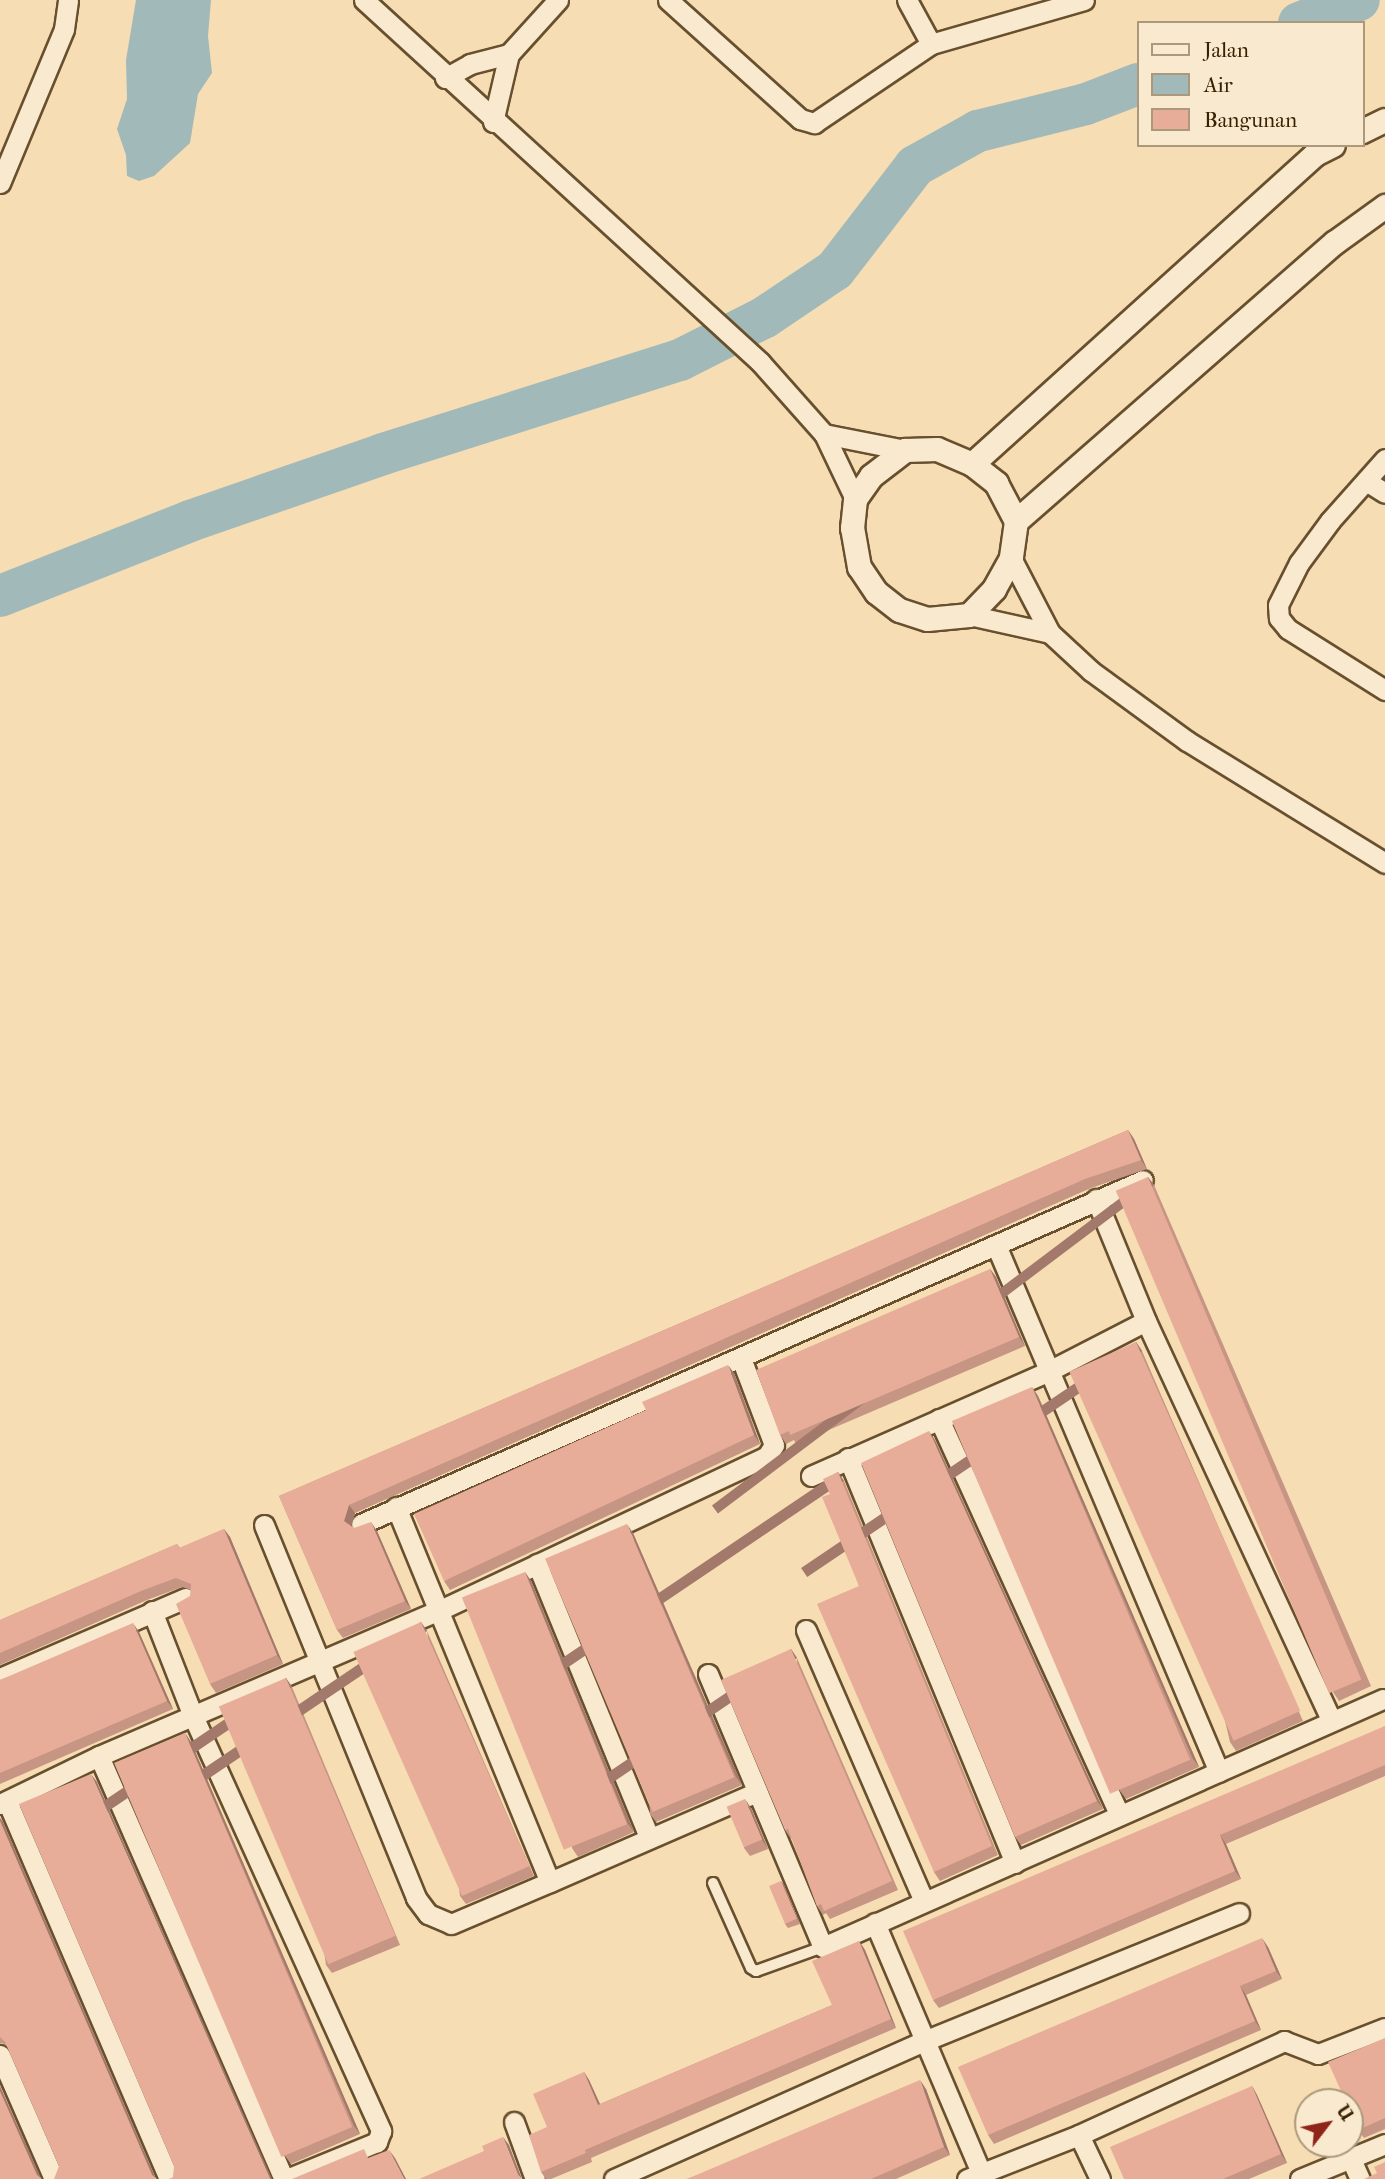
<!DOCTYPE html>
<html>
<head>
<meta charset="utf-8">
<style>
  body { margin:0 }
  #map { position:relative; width:1385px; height:2179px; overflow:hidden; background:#f6ddb4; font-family:"IM FELL French Canon",serif }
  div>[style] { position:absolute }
  .water>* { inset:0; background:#a1b9b8 }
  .river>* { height:42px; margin:-21px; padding:0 21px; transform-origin:21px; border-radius:21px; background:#a1b9b8 }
  .roads { filter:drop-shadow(2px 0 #68502e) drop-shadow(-2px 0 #68502e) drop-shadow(0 2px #68502e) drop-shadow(0 -2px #68502e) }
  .service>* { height:10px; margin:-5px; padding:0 5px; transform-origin:5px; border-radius:5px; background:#f9e9ce }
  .minor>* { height:19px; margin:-9.5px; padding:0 9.5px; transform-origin:9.5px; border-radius:9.5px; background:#f9e9ce }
  .tertiary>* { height:23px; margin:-11.5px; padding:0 11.5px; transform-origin:11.5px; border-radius:11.5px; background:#f9e9ce }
  .wall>* { inset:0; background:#c79583 }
  .shaded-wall>* { inset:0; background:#a2796a; transform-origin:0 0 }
  .building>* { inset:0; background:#e7ad98; transform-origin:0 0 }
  span { translate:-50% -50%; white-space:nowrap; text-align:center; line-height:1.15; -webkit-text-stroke:6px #f9e9ce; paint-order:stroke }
  .legend { position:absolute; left:1137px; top:21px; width:228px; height:126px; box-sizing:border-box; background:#f9e9ce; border:2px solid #ac997c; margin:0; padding:9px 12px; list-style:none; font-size:21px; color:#382101 }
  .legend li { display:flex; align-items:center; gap:14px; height:35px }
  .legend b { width:35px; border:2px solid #ac997c }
  .north { position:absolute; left:1294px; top:2088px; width:70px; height:70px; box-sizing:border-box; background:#f9e9ce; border:2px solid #ac997c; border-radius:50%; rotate:58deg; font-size:19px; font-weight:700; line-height:28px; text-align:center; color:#382101 }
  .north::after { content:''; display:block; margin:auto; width:24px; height:32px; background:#8f2418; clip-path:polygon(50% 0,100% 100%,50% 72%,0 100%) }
</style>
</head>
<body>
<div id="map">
  <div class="water">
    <i style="clip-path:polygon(136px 0,211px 0,208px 36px,212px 73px,198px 94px,190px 143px,154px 176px,139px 181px,127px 176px,126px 155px,117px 129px,127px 99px,126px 60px)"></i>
  </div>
  <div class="river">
    <i style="left:1299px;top:23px;width:64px;rotate:-21deg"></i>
    <i style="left:0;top:596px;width:204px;rotate:-21.5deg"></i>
    <i style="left:190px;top:521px;width:204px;rotate:-19.1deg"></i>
    <i style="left:383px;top:454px;width:312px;rotate:-17.6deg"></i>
    <i style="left:680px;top:360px;width:95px;rotate:-26.8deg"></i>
    <i style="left:765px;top:317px;width:84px;rotate:-33.9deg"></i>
    <i style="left:835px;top:270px;width:131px;rotate:-52.4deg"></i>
    <i style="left:915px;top:166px;width:72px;rotate:-29.1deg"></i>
    <i style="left:978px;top:131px;width:111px;rotate:-14deg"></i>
    <i style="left:1086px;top:104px;width:56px;rotate:-21deg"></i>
  </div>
  <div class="roads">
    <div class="service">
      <i style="left:713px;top:1883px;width:93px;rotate:65.9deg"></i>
      <i style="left:751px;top:1968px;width:6px;rotate:31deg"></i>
      <i style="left:756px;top:1971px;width:71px;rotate:-19.7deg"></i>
    </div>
    <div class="minor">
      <i style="left:364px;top:0;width:537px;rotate:42.43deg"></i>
      <i style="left:760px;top:362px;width:96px;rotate:48.4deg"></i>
      <i style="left:824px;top:434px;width:72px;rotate:64.5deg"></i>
      <i style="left:668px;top:0;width:178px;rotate:42deg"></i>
      <i style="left:800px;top:119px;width:15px;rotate:16deg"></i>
      <i style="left:814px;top:123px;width:141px;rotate:-34deg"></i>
      <i style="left:931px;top:44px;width:159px;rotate:-16deg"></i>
      <i style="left:907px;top:0;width:50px;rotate:61.4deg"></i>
      <i style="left:445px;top:78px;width:29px;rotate:-29deg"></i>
      <i style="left:470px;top:64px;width:40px;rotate:-14.4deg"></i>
      <i style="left:509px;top:54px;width:73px;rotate:-47.8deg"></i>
      <i style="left:493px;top:122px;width:70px;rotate:-76.8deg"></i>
      <i style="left:0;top:183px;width:167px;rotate:-67.4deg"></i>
      <i style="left:64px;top:29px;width:29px;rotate:-82deg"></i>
      <i style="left:824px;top:434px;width:83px;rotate:11.2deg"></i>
      <i style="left:1385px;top:459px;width:83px;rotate:131.6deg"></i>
      <i style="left:1330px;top:521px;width:52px;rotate:126.4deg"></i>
      <i style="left:1299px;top:563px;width:47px;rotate:116.6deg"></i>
      <i style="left:1278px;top:605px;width:13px;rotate:86deg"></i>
      <i style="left:1279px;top:618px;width:14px;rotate:51deg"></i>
      <i style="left:1288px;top:629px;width:115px;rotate:32.2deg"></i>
      <i style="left:1366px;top:481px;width:22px;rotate:32deg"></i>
      <i style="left:1011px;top:558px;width:85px;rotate:62.5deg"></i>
      <i style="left:1050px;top:633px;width:56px;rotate:42.8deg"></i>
      <i style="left:1091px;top:671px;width:119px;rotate:36.1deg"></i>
      <i style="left:1187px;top:741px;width:233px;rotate:31.6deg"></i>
      <i style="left:969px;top:615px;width:83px;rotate:12.5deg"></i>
      <i style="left:1096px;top:1199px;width:132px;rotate:67.7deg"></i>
      <i style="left:1146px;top:1321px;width:441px;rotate:65.1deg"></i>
      <i style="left:996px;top:1245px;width:572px;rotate:67.06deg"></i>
      <i style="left:939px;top:1419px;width:434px;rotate:65.5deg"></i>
      <i style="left:848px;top:1458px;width:438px;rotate:67.6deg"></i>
      <i style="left:811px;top:1476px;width:258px;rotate:-23.8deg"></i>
      <i style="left:1047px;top:1372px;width:111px;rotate:-27.3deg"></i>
      <i style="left:396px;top:1507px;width:405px;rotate:67.7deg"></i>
      <i style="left:550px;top:1882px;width:226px;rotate:-23.5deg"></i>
      <i style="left:361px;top:1524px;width:854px;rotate:-23.74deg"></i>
      <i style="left:264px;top:1525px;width:403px;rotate:67.8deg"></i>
      <i style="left:416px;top:1898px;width:20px;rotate:53deg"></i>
      <i style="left:428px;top:1914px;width:25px;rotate:23deg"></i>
      <i style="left:451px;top:1924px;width:108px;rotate:-23deg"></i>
      <i style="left:537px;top:1564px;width:295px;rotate:67.7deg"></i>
      <i style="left:152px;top:1611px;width:113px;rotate:68.7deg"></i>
      <i style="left:193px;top:1716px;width:456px;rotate:65.6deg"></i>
      <i style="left:381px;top:2131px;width:12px;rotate:110deg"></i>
      <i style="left:377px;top:2142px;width:97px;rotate:157.7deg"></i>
      <i style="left:806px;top:1630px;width:296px;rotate:66.5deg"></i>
      <i style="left:708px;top:1674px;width:296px;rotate:67.2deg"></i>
      <i style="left:823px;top:1947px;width:612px;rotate:-23.89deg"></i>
      <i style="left:0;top:1678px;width:202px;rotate:-23.3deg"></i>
      <i style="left:99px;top:1756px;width:462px;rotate:66.4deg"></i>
      <i style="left:7px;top:1801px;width:411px;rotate:66.8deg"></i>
      <i style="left:0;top:1804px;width:110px;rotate:-25.9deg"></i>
      <i style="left:99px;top:1756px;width:371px;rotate:-23.2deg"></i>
      <i style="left:440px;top:1610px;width:361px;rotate:-25.2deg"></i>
      <i style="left:767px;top:1456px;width:13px;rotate:-58deg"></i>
      <i style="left:774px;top:1445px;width:93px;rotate:-110.8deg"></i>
      <i style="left:875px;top:1923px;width:272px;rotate:67deg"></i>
      <i style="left:0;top:2055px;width:135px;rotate:66.5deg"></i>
      <i style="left:514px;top:2122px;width:61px;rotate:69.8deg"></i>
      <i style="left:1079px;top:2135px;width:49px;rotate:64.5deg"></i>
      <i style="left:1351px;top:2159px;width:22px;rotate:66deg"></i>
      <i style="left:614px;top:2179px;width:339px;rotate:-24deg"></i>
      <i style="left:924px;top:2041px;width:340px;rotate:-22.1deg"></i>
      <i style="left:967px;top:2179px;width:120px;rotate:-21.4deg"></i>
      <i style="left:1079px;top:2135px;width:226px;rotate:-24.6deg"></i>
      <i style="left:1284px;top:2041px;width:36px;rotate:21deg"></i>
      <i style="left:1318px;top:2054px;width:72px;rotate:-21.2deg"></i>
      <i style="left:1300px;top:2179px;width:92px;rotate:-22.4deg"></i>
    </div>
    <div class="tertiary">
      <i style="left:1362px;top:131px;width:25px;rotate:-26deg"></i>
      <i style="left:937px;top:449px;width:38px;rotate:23deg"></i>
      <i style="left:972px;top:464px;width:31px;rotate:38deg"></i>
      <i style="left:996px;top:483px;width:43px;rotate:62.2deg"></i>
      <i style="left:1016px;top:521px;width:37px;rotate:98deg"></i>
      <i style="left:1011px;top:558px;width:35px;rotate:119deg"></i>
      <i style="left:994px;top:589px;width:36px;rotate:134deg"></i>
      <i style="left:969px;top:615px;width:42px;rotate:174.6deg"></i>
      <i style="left:927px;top:619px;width:29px;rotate:-162deg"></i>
      <i style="left:899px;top:610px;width:29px;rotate:-142deg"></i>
      <i style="left:876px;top:592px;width:30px;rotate:-124deg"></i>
      <i style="left:859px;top:567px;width:40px;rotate:-100deg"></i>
      <i style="left:852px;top:528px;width:29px;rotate:-84deg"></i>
      <i style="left:855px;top:499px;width:28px;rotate:-55deg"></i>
      <i style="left:871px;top:476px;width:43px;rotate:-37.4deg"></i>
      <i style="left:905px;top:450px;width:32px;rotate:-2deg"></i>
      <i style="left:972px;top:464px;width:462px;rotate:-42.1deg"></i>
      <i style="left:1315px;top:154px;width:20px;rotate:-27deg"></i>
      <i style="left:1016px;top:521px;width:424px;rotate:-41.2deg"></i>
      <i style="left:1335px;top:242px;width:62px;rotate:-35.8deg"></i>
    </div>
  </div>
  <div class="wall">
    <i style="clip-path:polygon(1128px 1130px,1134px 1139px,1147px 1169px,1091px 1188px,355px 1513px,351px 1526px,354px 1528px,377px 1531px,411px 1609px,343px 1638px,337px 1630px,279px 1496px)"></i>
    <i style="clip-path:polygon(1148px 1177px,1154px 1185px,1371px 1686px,1339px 1701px,1333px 1692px)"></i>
    <i style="clip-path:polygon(990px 1269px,996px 1277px,1025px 1346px,796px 1444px,794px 1440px,786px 1444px,780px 1435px)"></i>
    <i style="clip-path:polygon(1136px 1342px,1142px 1351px,1303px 1721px,1236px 1751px,1230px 1742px)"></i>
    <i style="clip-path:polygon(734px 1373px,760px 1444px,450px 1590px,444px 1581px)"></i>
    <i style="clip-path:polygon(1032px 1387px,1038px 1396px,1199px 1767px,1126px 1799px,1120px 1791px)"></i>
    <i style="clip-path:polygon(935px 1440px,1103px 1809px,1021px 1845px,1015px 1837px)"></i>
    <i style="clip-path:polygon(844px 1481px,998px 1855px,940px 1881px,934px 1872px,859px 1586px,830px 1494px)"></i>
    <i style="clip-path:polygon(224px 1529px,230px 1537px,283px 1664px,216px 1693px,210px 1684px,191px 1590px,182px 1587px,147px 1600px,0 1665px,0 1620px,177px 1544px,180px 1548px)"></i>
    <i style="clip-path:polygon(633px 1533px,742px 1785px,656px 1822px,650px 1814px)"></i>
    <i style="clip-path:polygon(525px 1572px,531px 1581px,634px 1832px,578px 1857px,572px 1848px)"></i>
    <i style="clip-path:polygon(427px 1631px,534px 1876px,466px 1904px,460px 1896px)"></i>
    <i style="clip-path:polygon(139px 1632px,173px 1709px,0 1784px,0 1680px)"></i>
    <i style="clip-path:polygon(797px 1658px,898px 1890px,830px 1919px,826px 1913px,823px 1915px,817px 1906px,792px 1838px,791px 1839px,785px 1830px)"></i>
    <i style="clip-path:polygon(286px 1678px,292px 1687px,400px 1945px,332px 1973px,326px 1965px)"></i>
    <i style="clip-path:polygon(1385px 1726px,1385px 1776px,1226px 1844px,1241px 1879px,939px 2008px,933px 2000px)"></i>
    <i style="clip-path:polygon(185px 1733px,191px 1742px,360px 2134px,291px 2164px,285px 2156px)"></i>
    <i style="clip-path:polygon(751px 1808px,768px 1849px,750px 1856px,744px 1848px)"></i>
    <i style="clip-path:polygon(0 1818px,3px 1822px,155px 2178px,59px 2166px,8px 2047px,2px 2043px,0 2044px)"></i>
    <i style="clip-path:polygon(781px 1881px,784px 1885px,800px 1924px,788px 1928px,785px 1924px)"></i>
    <i style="clip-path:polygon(859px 1941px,865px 1950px,896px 2028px,591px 2158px,592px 2162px,551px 2179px,546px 2179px,541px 2172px,584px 2072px,589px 2080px,600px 2104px,832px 2005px)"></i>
    <i style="clip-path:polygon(1268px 1947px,1282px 1979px,1246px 1995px,1261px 2030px,994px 2144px,988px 2135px)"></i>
    <i style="clip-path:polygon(1385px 2038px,1385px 2129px,1364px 2138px,1358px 2130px)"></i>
    <i style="clip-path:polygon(1252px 2086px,1257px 2095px,1287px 2163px,1249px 2179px,1124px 2179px)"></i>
    <i style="clip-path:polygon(926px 2089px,950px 2155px,896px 2179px,687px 2179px)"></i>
  </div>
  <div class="shaded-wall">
    <i style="clip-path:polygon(1128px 1130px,1134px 1139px,1147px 1169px,1141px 1160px)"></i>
    <i style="left:1148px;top:1177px;width:10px;height:546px;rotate:53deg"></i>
    <i style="clip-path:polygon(990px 1269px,996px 1277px,1025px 1346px,1019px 1337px)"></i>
    <i style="left:1136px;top:1342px;width:11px;height:404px;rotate:56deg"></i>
    <i style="clip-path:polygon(728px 1365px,734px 1373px,760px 1444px,754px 1435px)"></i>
    <i style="clip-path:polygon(1032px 1387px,1038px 1396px,1199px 1767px,1193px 1759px)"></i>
    <i style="clip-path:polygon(929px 1431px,935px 1440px,1103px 1809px,1097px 1801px)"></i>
    <i style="left:838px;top:1472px;width:11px;height:404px;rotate:56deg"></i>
    <i style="clip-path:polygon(349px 1505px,355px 1513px,350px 1530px,344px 1521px)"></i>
    <i style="clip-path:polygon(371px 1522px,377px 1531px,411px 1609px,405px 1601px)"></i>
    <i style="clip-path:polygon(627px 1524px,633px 1533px,742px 1785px,736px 1777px)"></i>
    <i style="clip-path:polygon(224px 1529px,230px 1537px,283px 1664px,277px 1655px)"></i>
    <i style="clip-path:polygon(525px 1572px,531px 1581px,634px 1832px,628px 1824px)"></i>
    <i style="left:421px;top:1622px;width:11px;height:267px;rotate:56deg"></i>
    <i style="clip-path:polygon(133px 1623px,139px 1632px,173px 1709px,167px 1701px)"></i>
    <i style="left:791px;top:1649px;width:11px;height:253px;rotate:56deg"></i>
    <i style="left:286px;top:1678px;width:11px;height:280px;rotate:56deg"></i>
    <i style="clip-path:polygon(185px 1733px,191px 1742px,360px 2134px,354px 2126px)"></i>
    <i style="clip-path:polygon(91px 1774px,97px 1782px,272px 2179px,270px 2179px)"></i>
    <i style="clip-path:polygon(745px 1799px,751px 1808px,768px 1849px,762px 1840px)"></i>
    <i style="clip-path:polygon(0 1818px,3px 1822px,156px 2179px,152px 2175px,0 1821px)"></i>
    <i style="clip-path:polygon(1220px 1835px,1226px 1844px,1241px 1879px,1235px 1871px)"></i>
    <i style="clip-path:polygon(781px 1881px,784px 1885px,800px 1924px,797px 1919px)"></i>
    <i style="clip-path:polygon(1262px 1938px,1268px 1947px,1282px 1979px,1276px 1971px)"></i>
    <i style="clip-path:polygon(859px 1941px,865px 1950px,896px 2028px,891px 2019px)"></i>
    <i style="clip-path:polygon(1240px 1986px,1246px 1995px,1261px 2030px,1255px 2021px)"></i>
    <i style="clip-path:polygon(584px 2072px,589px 2080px,604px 2113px,598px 2105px)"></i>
    <i style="clip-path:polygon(920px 2080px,926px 2089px,950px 2155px,944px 2147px)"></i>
    <i style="left:0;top:2086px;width:102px;height:5px;rotate:66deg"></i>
    <i style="clip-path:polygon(1252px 2086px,1257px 2095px,1287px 2163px,1281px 2154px)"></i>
    <i style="clip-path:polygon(503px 2137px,509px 2145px,522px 2179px,518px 2175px)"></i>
    <i style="clip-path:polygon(389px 2150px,395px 2158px,406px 2179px,404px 2179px)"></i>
  </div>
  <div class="building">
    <i style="clip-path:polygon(1128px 1130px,1141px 1160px,1085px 1179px,349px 1505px,344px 1521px,354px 1528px,371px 1522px,405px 1601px,337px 1630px,279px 1496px)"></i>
    <i style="left:1148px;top:1177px;width:546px;height:35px;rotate:67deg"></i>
    <i style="clip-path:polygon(990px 1269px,1019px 1337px,790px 1435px,789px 1431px,780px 1435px,756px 1370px)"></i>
    <i style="left:1136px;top:1342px;width:404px;height:73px;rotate:66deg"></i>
    <i style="clip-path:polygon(728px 1365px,754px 1435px,444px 1581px,414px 1514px,646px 1410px,642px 1402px)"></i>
    <i style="left:1032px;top:1387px;width:405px;height:87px;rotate:67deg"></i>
    <i style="clip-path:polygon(929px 1431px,1097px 1801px,1015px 1837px,861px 1463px)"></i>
    <i style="clip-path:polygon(838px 1472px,992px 1846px,934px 1872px,817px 1604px,859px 1586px,822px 1497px,830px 1494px,823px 1479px)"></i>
    <i style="left:627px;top:1524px;width:275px;height:89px;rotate:67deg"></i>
    <i style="clip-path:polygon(224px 1529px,277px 1655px,210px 1684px,176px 1604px,190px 1596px,191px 1584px,176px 1578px,141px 1591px,0 1653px,0 1620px,177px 1544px,179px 1548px)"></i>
    <i style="left:525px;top:1572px;width:272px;height:68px;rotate:68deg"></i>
    <i style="left:421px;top:1622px;width:267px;height:74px;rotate:66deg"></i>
    <i style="clip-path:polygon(133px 1623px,167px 1701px,0 1773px,0 1680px)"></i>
    <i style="clip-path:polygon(791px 1649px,892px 1881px,824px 1911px,821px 1904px,817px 1906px,788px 1829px,785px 1830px,721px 1680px)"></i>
    <i style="left:286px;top:1678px;width:280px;height:73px;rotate:67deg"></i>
    <i style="clip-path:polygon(1385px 1726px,1385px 1765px,1220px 1835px,1235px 1871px,933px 2000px,903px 1931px)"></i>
    <i style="left:185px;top:1733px;width:428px;height:77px;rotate:67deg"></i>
    <i style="clip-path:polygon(91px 1774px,270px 2179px,169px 2179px,173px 2177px,174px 2166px,19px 1804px)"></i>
    <i style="left:745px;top:1799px;width:44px;height:20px;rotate:67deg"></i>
    <i style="clip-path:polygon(0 1821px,152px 2175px,157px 2179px,54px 2179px,59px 2166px,5px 2042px,0 2037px)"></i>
    <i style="left:781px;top:1881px;width:41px;height:13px;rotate:67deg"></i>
    <i style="clip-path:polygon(1262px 1938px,1276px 1971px,1240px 1986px,1255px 2021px,988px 2135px,958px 2067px)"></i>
    <i style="clip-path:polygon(859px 1941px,891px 2019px,585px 2150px,586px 2153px,541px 2172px,529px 2135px,547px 2127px,533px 2094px,584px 2072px,598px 2105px,832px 2005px,812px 1961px)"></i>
    <i style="clip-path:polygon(1385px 2038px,1385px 2118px,1358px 2130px,1350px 2112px,1350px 2102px,1346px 2102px,1328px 2062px)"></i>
    <i style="clip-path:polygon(920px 2080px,944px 2147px,871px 2179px,687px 2179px)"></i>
    <i style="clip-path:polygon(1252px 2086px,1281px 2154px,1223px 2179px,1124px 2179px,1110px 2147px)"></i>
    <i style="clip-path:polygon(0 2091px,37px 2175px,42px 2179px,0 2179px)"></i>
    <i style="clip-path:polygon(503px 2137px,518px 2175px,522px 2179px,419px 2179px,484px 2151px,482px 2146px)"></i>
    <i style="clip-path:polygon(364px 2149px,368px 2158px,389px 2150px,404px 2179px,292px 2179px)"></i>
    <i style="clip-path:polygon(1385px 2162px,1385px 2179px,1364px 2179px,1377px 2173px,1374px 2167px)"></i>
  </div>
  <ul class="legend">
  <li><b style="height:9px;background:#f9e9ce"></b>Jalan</li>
  <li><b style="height:19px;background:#a1b9b8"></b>Air</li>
  <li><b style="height:19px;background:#e7ad98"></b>Bangunan</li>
  </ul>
  <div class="north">U</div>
</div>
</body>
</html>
